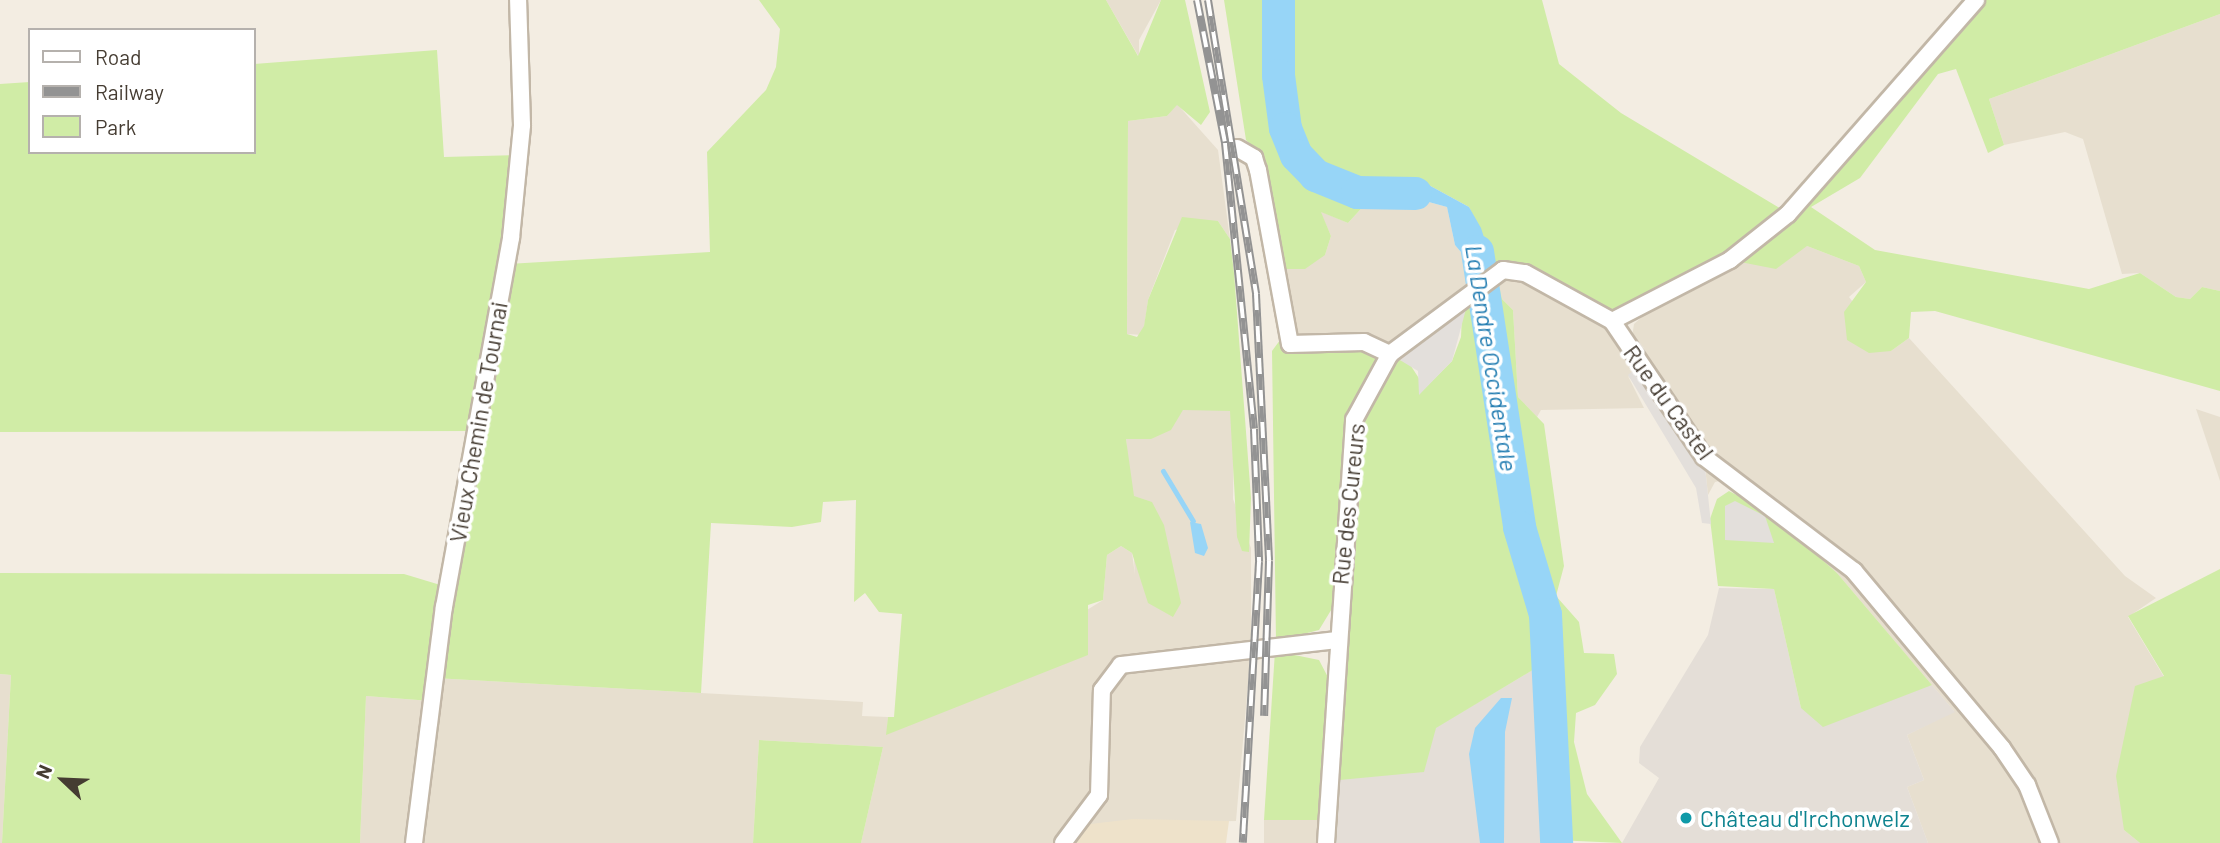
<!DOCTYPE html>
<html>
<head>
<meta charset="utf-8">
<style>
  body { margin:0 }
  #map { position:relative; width:2220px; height:843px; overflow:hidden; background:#f3ede2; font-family:Barlow,sans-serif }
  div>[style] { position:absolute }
  .residential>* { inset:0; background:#e7dfcf; transform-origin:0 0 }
  .industrial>* { inset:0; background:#e4ded7 }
  .education>* { inset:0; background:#eee2ca }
  .green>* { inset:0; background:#d0eca6 }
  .parking>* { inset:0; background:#e3dfdb }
  .water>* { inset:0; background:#97d5f7 }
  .stream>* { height:5px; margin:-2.5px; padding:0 2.5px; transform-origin:2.5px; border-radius:2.5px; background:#97d5f7 }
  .river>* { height:33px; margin:-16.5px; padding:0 16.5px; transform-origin:16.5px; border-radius:16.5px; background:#97d5f7 }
  .roads { filter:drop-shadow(2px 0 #c2b7a7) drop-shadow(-2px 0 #c2b7a7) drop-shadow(0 2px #c2b7a7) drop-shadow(0 -2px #c2b7a7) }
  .street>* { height:16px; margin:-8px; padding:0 8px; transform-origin:8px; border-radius:8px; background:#fff }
  .rail>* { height:8px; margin-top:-4px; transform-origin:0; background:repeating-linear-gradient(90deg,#fff 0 16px,#939393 0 32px); box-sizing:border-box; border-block:2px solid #939393 }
  .dots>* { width:19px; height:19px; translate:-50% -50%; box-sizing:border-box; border:4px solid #fff; border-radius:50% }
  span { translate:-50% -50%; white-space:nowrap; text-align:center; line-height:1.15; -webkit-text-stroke:7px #fff; paint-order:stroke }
  .street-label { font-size:23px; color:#453c32 }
  .culture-label { font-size:23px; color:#0d838f }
  .left { translate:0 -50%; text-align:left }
  .water-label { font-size:24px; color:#217cb1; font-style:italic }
  .legend { position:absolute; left:28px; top:28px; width:228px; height:126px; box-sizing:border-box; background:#fff; border:2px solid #b5b1ad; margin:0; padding:9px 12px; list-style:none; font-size:21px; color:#453c32 }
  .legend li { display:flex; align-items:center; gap:14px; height:35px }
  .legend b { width:35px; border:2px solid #b5b1ad }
  .north { position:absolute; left:28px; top:745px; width:70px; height:70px; -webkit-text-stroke:5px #fff; paint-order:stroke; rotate:293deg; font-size:19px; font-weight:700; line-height:28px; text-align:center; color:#453c32 }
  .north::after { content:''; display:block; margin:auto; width:24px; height:32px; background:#453c32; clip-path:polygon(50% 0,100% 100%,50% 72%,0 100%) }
</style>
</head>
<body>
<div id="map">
  <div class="residential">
    <i style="clip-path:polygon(1106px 0,1161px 0,1139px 40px,1139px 57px)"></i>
    <i style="clip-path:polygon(2220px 14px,2220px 291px,2202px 287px,2190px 299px,2176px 297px,2140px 273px,2122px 274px,2083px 139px,2065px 132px,2004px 145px,1989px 99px)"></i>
    <i style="clip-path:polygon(1177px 104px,1218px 150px,1230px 239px,1218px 221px,1175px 230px,1148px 300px,1143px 335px,1127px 334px,1128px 121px,1167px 116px)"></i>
    <i style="clip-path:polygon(1407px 196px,1447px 207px,1455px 245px,1471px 264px,1476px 285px,1390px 354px,1295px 348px,1272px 258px,1325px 255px,1331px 236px,1320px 211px,1348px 223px,1369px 200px)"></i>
    <i style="clip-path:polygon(1807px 246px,1859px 266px,1866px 282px,1849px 297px,1891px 351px,1909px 338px,2125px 576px,2156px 598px,2128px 617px,2164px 677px,2124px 830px,2140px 843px,1928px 843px,1907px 787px,1924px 780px,1907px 735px,1954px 711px,1837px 573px,1724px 480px,1715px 482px,1708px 495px,1704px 457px,1628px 376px,1644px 408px,1541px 410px,1537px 417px,1518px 397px,1513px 310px,1502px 299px,1495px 272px,1503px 270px,1632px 337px,1634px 324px,1653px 307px,1730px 260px)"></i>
    <i style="clip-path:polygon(1212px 408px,1230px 411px,1234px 422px,1233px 499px,1251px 548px,1251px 646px,1177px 657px,1250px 661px,1236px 821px,1082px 825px,1063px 843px,861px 843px,883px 747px,759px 740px,753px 843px,360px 843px,366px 696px,430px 701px,434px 678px,863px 702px,862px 716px,888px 717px,887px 734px,1103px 600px,1107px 555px,1121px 546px,1132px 553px,1135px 575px,1126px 438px,1183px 410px)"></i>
    <i style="clip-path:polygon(2196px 409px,2220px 417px,2220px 481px)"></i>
    <i style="clip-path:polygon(0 674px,11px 675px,2px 843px,0 843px)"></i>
    <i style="left:1264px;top:820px;width:62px;height:23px"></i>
  </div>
  <div class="industrial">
    <i style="clip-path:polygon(1719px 588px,1774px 589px,1801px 708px,1932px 685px,1955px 712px,1907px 735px,1924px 780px,1907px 787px,1928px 843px,1622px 843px,1659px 778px,1639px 763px,1640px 747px,1708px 635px)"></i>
    <i style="clip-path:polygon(1546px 662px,1556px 843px,1326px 843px,1329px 781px,1435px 728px)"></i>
  </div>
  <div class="education">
    <i style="clip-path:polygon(1133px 819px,1229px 821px,1226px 843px,1063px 843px,1082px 825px)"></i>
  </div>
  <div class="green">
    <i style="clip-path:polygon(759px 0,1106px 0,1138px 56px,1161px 0,1185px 0,1210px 112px,1201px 125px,1177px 105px,1167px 116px,1128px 121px,1127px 334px,1137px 337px,1144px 326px,1148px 300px,1182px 217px,1218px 221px,1230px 239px,1234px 273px,1251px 498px,1249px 552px,1242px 551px,1237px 537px,1230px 411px,1183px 410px,1171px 430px,1151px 439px,1126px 439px,1134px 496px,1152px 502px,1164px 525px,1181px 603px,1173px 617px,1148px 603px,1132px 553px,1121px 546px,1107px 555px,1103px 600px,1088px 605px,1088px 655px,886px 735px,888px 717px,894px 717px,902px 614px,879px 612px,865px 593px,854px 602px,856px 500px,823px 502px,821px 522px,792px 527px,711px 523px,701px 693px,434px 678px,431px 701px,366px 696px,360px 843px,2px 843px,11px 675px,0 674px,0 573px,404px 574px,447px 587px,475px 431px,0 432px,0 84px,30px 82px,30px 152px,254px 152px,254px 64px,437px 50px,444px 157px,519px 155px,507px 264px,710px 252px,707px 152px,766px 90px,776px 67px,780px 29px)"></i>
    <i style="clip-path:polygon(1224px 0,1542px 0,1559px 64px,1621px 113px,1788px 213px,1976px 0,2220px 0,2220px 14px,1989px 99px,2004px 145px,1988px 153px,1956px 69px,1938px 74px,1860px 178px,1811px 207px,1875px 250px,2089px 289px,2140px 273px,2176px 297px,2190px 299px,2202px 287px,2220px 291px,2220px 391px,1935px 311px,1911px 312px,1909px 338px,1891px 351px,1869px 353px,1847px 340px,1844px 312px,1866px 282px,1859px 266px,1807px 246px,1776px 269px,1730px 260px,1625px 310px,1604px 310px,1543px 283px,1496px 273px,1502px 299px,1513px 310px,1518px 397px,1544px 424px,1564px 566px,1556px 596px,1579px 622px,1584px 653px,1614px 654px,1617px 674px,1595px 705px,1576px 713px,1574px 742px,1587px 794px,1622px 843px,1555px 840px,1546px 662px,1436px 728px,1424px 772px,1329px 781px,1326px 820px,1264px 820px,1275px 651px,1319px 660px,1331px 683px,1336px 602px,1319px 630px,1276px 641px,1272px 351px,1283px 336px,1349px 342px,1409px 363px,1422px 383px,1419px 394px,1452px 361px,1461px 337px,1463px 294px,1492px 257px,1469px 207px,1425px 183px,1370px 187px,1369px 200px,1348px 223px,1321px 212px,1331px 236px,1325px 255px,1305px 269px,1286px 269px,1272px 258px,1258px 153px,1246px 140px)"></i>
    <i style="clip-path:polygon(1729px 491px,1767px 511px,1837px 573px,1932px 685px,1823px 727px,1801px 708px,1774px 589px,1718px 586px,1710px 519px,1717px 499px)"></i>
    <i style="clip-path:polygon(2220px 569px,2220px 843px,2140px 843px,2124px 830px,2116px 776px,2135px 686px,2164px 676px,2128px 616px)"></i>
    <i style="clip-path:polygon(759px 740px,883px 747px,861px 843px,753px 843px)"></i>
  </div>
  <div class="parking">
    <i style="clip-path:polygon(1463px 294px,1466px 309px,1452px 361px,1419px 395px,1418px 371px,1390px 354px)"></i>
    <i style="clip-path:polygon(1641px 364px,1704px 457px,1711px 524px,1702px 523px,1696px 488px,1628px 375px)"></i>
    <i style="clip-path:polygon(1735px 501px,1765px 516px,1774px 543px,1725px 540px,1725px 506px)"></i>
  </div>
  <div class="water">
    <i style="clip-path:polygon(1425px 183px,1469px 207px,1481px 228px,1495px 272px,1476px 285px,1471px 264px,1455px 245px,1447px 207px,1407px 196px,1369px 200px,1370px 187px)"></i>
    <i style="clip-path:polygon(1190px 522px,1201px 524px,1208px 548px,1204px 556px,1195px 553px)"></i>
    <i style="clip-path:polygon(1501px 698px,1512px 698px,1505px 732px,1504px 843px,1480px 843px,1469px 754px,1475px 728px)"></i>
  </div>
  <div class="stream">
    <i style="left:1163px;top:471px;width:58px;rotate:59deg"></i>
  </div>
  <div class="river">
    <i style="left:1278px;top:0;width:75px;rotate:90deg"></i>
    <i style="left:1278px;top:75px;width:53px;rotate:82.5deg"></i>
    <i style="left:1285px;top:128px;width:29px;rotate:68deg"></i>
    <i style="left:1296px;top:155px;width:28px;rotate:46deg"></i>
    <i style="left:1315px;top:175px;width:45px;rotate:22deg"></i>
    <i style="left:1357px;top:192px;width:58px;rotate:1deg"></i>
    <i style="left:1477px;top:251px;width:279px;rotate:81.3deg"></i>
    <i style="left:1519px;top:527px;width:91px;rotate:73.4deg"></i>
    <i style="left:1545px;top:614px;width:229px;rotate:87.2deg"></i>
  </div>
  <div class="roads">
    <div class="street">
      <i style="left:1237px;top:148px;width:20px;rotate:30deg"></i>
      <i style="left:1254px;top:158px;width:13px;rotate:72deg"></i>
      <i style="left:1258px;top:170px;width:177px;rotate:79.6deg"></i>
      <i style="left:1290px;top:344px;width:74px;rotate:-1.5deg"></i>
      <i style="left:1364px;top:342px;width:29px;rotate:25deg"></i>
      <i style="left:1612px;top:321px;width:133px;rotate:-27.3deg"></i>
      <i style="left:1730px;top:260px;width:74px;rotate:-38.4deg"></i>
      <i style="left:1788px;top:214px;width:285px;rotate:-48.7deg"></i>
      <i style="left:414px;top:843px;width:238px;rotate:-82.8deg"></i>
      <i style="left:444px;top:607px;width:375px;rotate:-79.7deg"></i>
      <i style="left:511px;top:238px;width:114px;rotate:-84.4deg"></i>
      <i style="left:522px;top:125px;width:125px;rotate:-91.8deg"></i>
      <i style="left:1063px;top:843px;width:60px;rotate:-53.1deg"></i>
      <i style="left:1099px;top:795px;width:105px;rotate:-88.4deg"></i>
      <i style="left:1102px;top:690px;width:31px;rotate:-53deg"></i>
      <i style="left:1121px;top:665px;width:216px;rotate:-6.6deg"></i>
      <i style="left:1326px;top:843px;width:424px;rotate:-86.2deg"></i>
      <i style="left:1354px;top:420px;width:75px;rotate:-61.4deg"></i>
      <i style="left:1390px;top:354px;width:141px;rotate:-36.6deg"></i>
      <i style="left:1503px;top:270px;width:22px;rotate:8deg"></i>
      <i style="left:1525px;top:273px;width:99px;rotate:28.9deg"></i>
      <i style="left:1612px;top:321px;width:164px;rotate:55.9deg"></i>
      <i style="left:1704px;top:457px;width:188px;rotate:37.2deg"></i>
      <i style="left:1854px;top:571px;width:231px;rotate:50.1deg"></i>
      <i style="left:2002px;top:748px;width:45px;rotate:56deg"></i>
      <i style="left:2027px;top:785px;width:62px;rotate:68.4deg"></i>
    </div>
  </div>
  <div class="rail">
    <i style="left:1197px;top:0;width:146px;rotate:78.9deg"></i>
    <i style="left:1225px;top:143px;width:287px;rotate:84.2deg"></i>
    <i style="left:1254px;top:429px;width:133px;rotate:87.8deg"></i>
    <i style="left:1259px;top:562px;width:281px;rotate:93.3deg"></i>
    <i style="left:1208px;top:0;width:298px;rotate:80.7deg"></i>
    <i style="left:1256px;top:294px;width:267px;rotate:87.2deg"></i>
    <i style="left:1269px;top:561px;width:155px;rotate:91.8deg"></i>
  </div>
  <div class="dots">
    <i style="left:1686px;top:818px;background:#0f9aa8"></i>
  </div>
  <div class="street-label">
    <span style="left:1669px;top:402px;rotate:54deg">Rue du Castel</span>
    <span style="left:478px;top:422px;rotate:-80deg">Vieux Chemin de Tournai</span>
    <span style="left:1348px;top:504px;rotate:-84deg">Rue des Cureurs</span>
  </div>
  <div class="culture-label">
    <span class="left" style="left:1700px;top:818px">Château d'Irchonwelz</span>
  </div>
  <div class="water-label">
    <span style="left:1492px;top:358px;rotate:81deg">La Dendre Occidentale</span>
  </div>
  <ul class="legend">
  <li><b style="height:9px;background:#fff"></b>Road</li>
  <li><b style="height:9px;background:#939393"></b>Railway</li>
  <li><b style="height:19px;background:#d0eca6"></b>Park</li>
  </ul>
  <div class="north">N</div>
</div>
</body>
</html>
